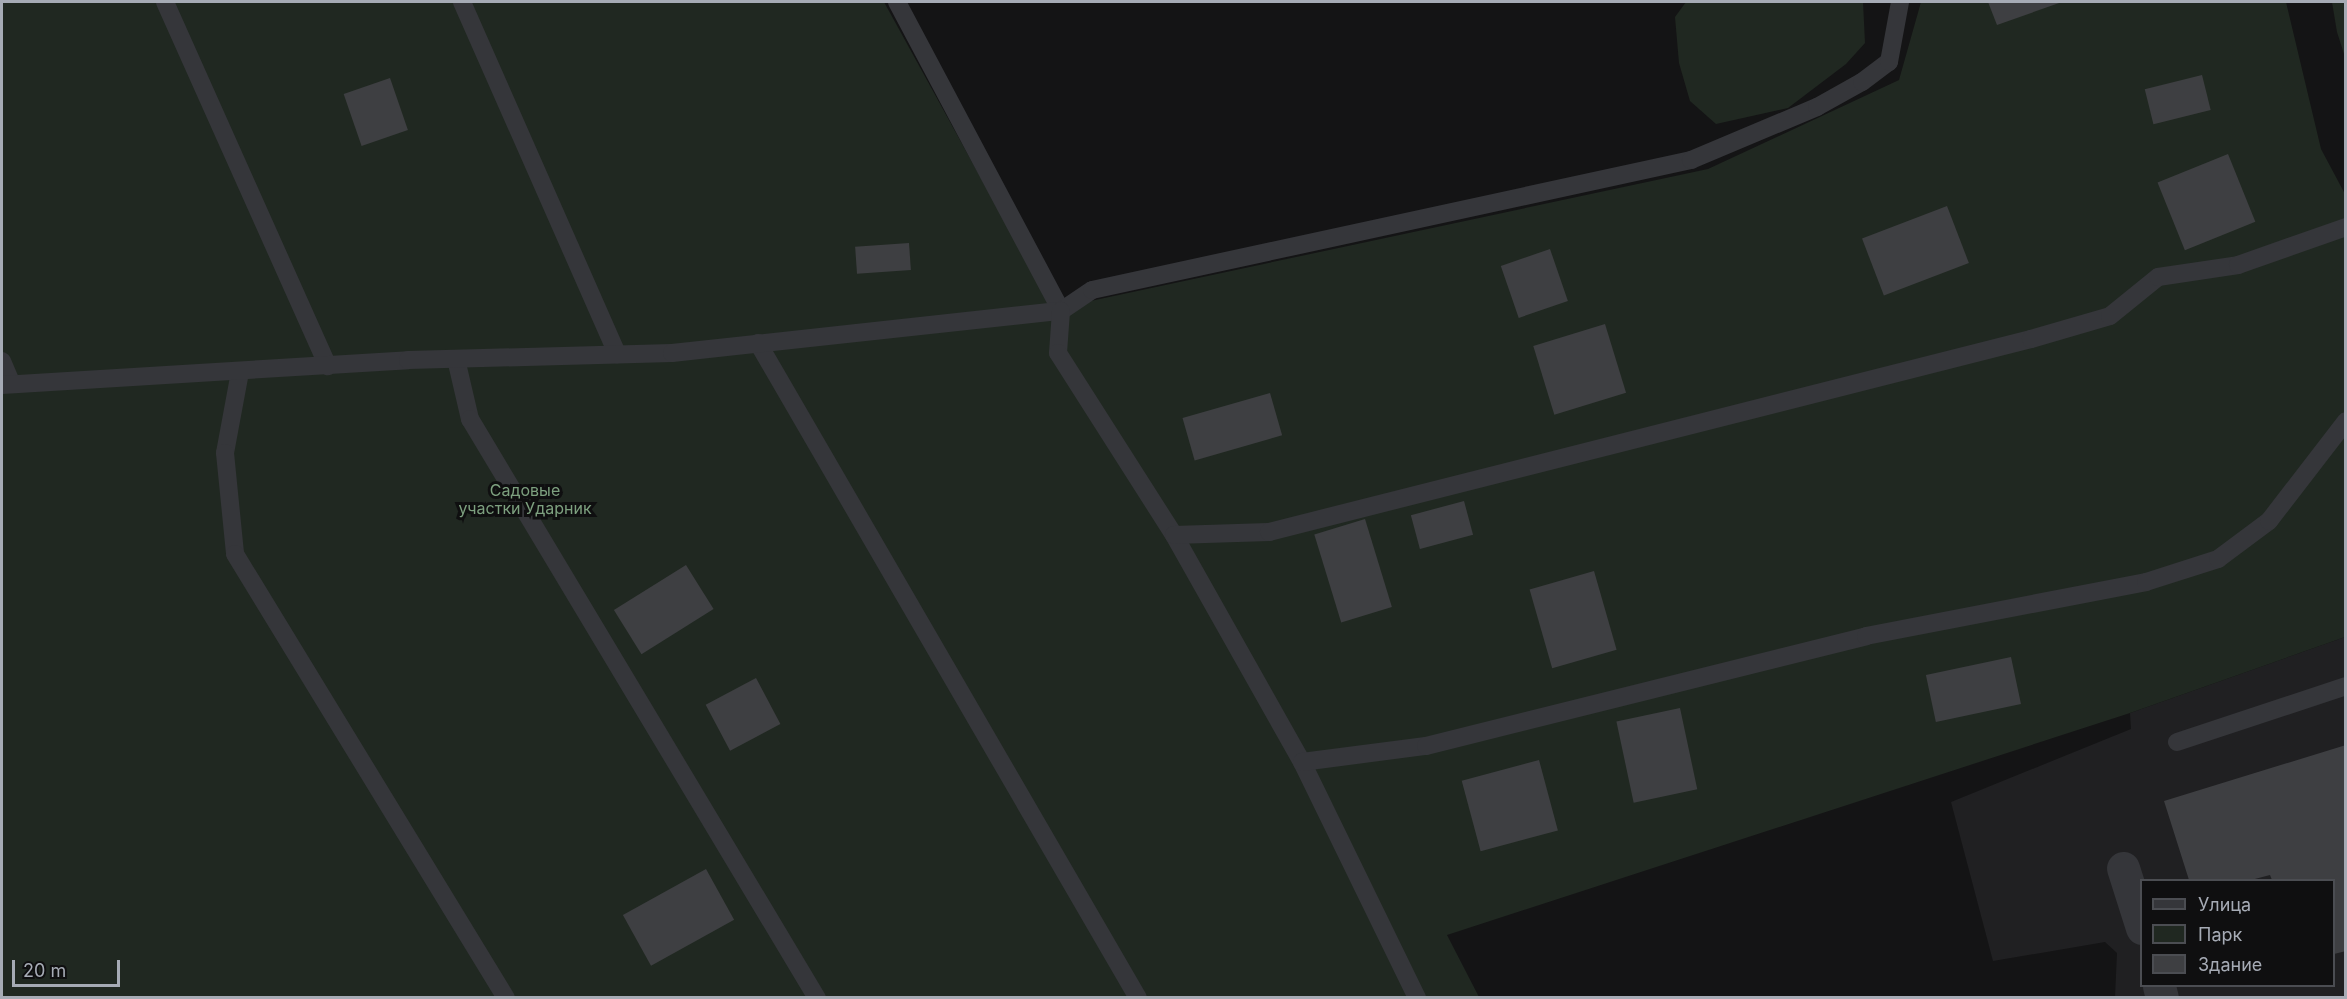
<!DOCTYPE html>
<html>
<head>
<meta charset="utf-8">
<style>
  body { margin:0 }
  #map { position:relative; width:2347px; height:999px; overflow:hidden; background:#141415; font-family:Inter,sans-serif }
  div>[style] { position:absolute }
  .built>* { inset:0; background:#202022 }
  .green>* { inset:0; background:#202821 }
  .building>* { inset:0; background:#3e3f42; transform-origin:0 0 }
  .service>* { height:18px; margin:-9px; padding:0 9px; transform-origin:9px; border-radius:9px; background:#35363a }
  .minor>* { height:33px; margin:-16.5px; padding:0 16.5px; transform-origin:16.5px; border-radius:16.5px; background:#35363a }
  span { translate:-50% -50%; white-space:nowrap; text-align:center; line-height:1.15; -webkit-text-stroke:6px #0f0f10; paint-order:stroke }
  .park-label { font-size:16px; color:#7da07f }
  .frame { position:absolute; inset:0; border:3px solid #a6abb5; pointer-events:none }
  .legend { position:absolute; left:2140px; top:879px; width:195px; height:108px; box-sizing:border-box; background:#0f0f10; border:2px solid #4b4d52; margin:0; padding:8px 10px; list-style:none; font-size:18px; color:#a6abb5 }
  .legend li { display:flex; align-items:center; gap:12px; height:30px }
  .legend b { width:30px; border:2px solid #4b4d52 }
  .scale { position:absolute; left:12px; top:960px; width:108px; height:27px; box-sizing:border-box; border:3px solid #a6abb5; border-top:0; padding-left:8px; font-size:18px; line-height:21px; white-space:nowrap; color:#a6abb5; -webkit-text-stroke:4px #0f0f10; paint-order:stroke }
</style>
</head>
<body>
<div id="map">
  <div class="built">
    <i style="clip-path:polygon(evenodd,2345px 637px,2345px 997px,2115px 997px,2117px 953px,2105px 942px,1993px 961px,1951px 802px,2131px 729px,2130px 713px,2345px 637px,2142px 880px,2334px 880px,2334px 986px,2142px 986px,2142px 880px)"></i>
  </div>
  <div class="green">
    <i style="clip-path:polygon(2px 2px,884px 2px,1053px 309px,1708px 169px,1899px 80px,1921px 2px,2286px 2px,2321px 149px,2345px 194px,2345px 637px,2130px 713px,1447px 935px,1479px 997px,2px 998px)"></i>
    <i style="clip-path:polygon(1686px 2px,1863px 2px,1865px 43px,1846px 64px,1788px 108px,1716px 124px,1690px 101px,1679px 63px,1675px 17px)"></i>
    <i style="clip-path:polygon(2332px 2px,2345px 2px,2345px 57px,2337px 32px)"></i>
  </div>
  <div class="building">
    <i style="clip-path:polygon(1988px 2px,2062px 2px,1997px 25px)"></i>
    <i style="left:2202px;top:75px;width:36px;height:59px;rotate:76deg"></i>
    <i style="left:390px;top:78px;width:55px;height:49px;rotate:71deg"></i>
    <i style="left:2228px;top:154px;width:73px;height:76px;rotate:68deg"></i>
    <i style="left:1947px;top:206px;width:61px;height:91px;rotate:69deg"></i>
    <i style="left:909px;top:243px;width:27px;height:54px;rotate:86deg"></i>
    <i style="left:1550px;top:249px;width:55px;height:52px;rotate:71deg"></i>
    <i style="left:1605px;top:324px;width:72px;height:75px;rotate:73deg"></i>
    <i style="left:1270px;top:393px;width:44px;height:91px;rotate:74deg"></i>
    <i style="left:1464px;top:501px;width:35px;height:55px;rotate:75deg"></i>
    <i style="left:1365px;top:519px;width:92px;height:53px;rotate:73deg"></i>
    <i style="left:686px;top:565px;width:52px;height:85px;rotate:58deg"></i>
    <i style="left:1594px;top:571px;width:82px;height:67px;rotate:74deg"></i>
    <i style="left:2011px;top:657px;width:48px;height:87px;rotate:78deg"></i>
    <i style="left:756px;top:678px;width:52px;height:57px;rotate:62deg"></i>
    <i style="left:1680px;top:708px;width:83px;height:65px;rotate:78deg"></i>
    <i style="clip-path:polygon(2346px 745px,2346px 951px,2334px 954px,2334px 880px,2272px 880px,2270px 875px,2251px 880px,2189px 880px,2164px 801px)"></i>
    <i style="left:1539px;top:760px;width:73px;height:80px;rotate:75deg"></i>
    <i style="left:706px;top:869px;width:58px;height:95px;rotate:61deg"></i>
  </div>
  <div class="service">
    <i style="left:165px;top:2px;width:399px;rotate:65.9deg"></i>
    <i style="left:462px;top:2px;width:385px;rotate:66.2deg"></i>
    <i style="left:897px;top:2px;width:350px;rotate:62deg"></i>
    <i style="left:1061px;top:311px;width:37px;rotate:-34deg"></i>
    <i style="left:1092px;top:290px;width:613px;rotate:-12.24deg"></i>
    <i style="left:1691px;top:160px;width:137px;rotate:-22.8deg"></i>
    <i style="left:1817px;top:107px;width:51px;rotate:-29.1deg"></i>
    <i style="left:1862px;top:82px;width:34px;rotate:-37deg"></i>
    <i style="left:1889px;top:62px;width:61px;rotate:-79.6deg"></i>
    <i style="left:758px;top:343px;width:757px;rotate:59.88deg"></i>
    <i style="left:456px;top:359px;width:62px;rotate:76.9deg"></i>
    <i style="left:470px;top:419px;width:675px;rotate:59.07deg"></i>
    <i style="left:2px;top:361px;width:25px;rotate:67deg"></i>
    <i style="left:240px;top:372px;width:82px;rotate:100.5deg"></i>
    <i style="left:225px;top:453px;width:101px;rotate:84.3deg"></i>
    <i style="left:235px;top:554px;width:520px;rotate:58.6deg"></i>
    <i style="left:2px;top:385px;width:407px;rotate:-3.5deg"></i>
    <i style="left:408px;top:360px;width:264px;rotate:-1.5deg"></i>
    <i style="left:672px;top:353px;width:391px;rotate:-6.2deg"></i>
    <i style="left:1061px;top:311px;width:42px;rotate:94.1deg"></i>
    <i style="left:1058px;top:353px;width:216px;rotate:57.5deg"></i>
    <i style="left:1174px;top:535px;width:261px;rotate:60.6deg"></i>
    <i style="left:1302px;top:762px;width:263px;rotate:64deg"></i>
    <i style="left:1174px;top:535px;width:95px;rotate:-1.8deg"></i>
    <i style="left:1269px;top:532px;width:786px;rotate:-14.21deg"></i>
    <i style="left:2031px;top:339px;width:82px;rotate:-16.2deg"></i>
    <i style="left:2110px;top:316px;width:62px;rotate:-39.1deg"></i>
    <i style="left:2158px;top:277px;width:81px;rotate:-8.5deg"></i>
    <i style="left:2238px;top:265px;width:114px;rotate:-19.4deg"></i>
    <i style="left:2177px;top:742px;width:178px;rotate:-18.3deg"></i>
    <i style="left:1302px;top:762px;width:125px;rotate:-7.4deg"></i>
    <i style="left:1426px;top:746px;width:454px;rotate:-14deg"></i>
    <i style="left:1866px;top:636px;width:285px;rotate:-10.9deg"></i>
    <i style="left:2146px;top:582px;width:76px;rotate:-17.7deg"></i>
    <i style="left:2218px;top:559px;width:64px;rotate:-36.7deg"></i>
    <i style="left:2269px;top:521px;width:126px;rotate:-52.4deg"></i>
  </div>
  <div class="minor">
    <i style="left:2123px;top:868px;width:63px;rotate:72.4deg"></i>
    <i style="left:2159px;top:986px;width:12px;rotate:76deg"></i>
  </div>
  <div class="park-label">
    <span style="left:525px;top:499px">Садовые<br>участки Ударник</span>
  </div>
  <div class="frame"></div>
  <ul class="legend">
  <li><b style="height:8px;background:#35363a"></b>Улица</li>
  <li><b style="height:16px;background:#202821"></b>Парк</li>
  <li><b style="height:16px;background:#3e3f42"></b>Здание</li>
  </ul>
  <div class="scale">20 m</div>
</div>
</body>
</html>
